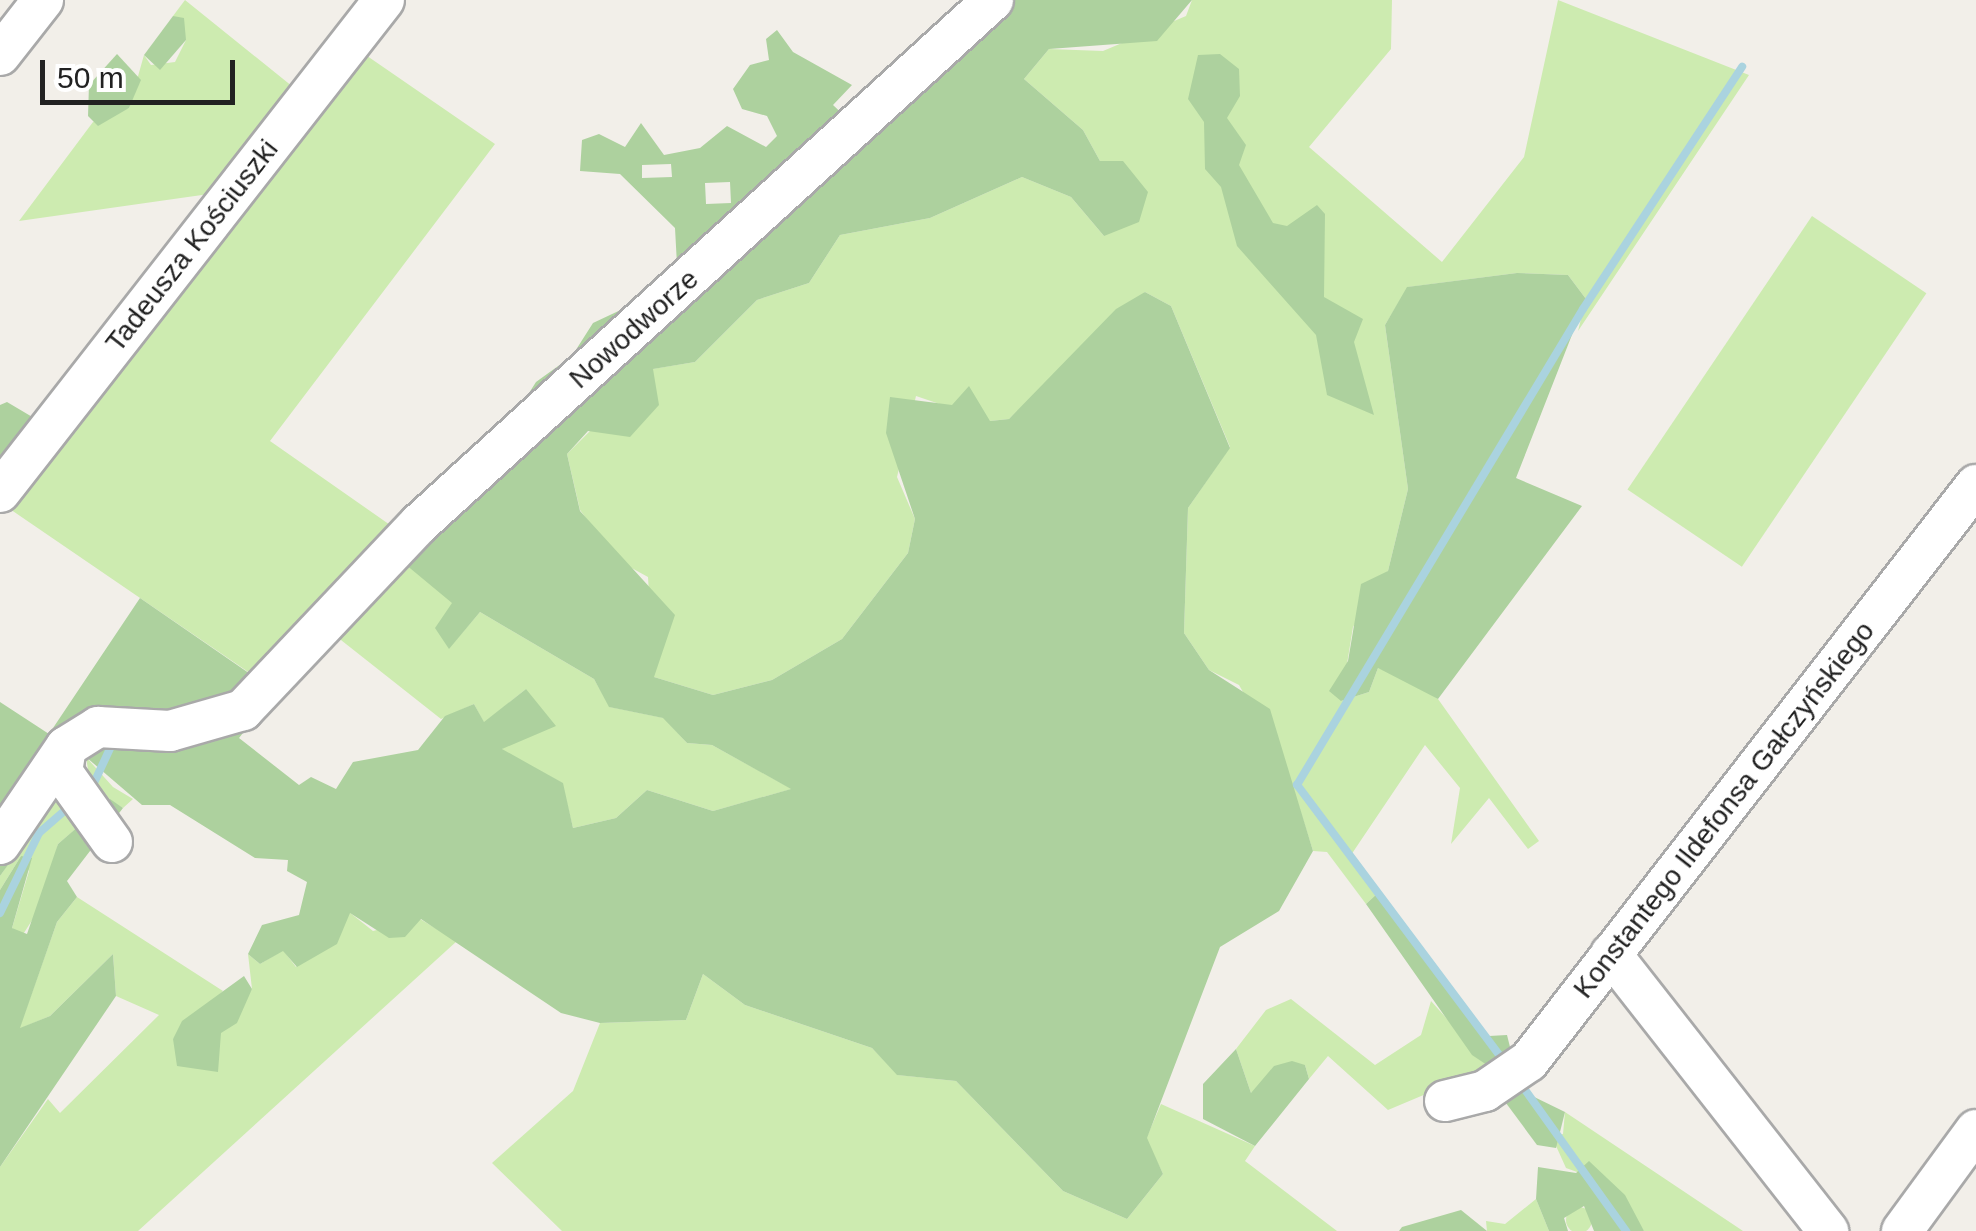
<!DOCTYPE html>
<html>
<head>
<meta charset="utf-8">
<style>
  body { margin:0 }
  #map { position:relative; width:1976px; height:1231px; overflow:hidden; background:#f2efe9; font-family:Helvetica,sans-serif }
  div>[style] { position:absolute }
  .grass>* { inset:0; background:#cdebb0; transform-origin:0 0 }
  .round { border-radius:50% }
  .forest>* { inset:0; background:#add19e }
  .stream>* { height:8px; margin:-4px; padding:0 4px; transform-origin:4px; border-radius:4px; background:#aad3df }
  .roads { filter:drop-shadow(2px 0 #a9a9a9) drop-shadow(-2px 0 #a9a9a9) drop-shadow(0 2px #a9a9a9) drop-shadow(0 -2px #a9a9a9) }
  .minor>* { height:40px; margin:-20px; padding:0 20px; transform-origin:20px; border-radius:20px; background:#fff }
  span { translate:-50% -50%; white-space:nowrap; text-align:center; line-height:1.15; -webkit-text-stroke:8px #fff; paint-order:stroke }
  .street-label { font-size:28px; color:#222 }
  .scale { position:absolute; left:40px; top:60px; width:195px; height:45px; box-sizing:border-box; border:5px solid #222; border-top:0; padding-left:12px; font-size:30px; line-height:35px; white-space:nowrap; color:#222; -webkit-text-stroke:8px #fff; paint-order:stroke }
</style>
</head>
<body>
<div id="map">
  <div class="grass">
    <i style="clip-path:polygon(185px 0,303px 95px,230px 191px,19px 221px,93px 122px,129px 108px,144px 55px,151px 65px,175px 62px,186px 40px,173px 16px)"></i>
    <i style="clip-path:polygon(1192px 0,1392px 0,1391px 49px,1309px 147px,1442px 262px,1524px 157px,1558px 0,1749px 75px,1578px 331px,1586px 299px,1568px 275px,1517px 273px,1408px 287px,1385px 325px,1408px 489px,1388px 571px,1353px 627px,1341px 701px,1369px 692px,1378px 668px,1405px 676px,1438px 699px,1539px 841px,1528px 849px,1489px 798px,1451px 844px,1460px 788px,1425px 745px,1351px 855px,1379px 892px,1366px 904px,1327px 852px,1313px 851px,1287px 769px,1239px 685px,1209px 670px,1184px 633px,1188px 508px,1230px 447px,1171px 306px,1145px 292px,1009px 419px,990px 421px,916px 396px,897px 477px,915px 519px,908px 553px,842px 639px,772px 680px,713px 695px,654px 677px,648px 577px,617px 560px,580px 510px,567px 454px,652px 369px,695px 362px,757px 300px,809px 283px,840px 235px,930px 218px,1022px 177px,1071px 197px,1104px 236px,1100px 161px,1083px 130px,1024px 79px,1049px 49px,1103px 51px,1186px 16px)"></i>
    <i style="clip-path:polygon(357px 49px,495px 144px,270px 441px,403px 534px,260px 680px,4px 505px)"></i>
    <i style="left:1812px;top:216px;width:138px;height:330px;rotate:34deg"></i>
    <i style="clip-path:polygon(402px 548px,453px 603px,436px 628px,449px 648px,480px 612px,594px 679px,610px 707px,664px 718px,687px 743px,712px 745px,792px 789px,713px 811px,647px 790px,616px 818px,573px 828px,562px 783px,502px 750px,526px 689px,484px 723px,474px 704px,441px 719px,327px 629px)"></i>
    <i style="clip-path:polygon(86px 757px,113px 787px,133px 799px,123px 808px,110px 800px,95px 814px)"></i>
    <i style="clip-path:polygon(61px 787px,85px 821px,58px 844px,43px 903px,22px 936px,12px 928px,29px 871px,21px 856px,0 890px,0 876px)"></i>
    <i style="clip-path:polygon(77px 897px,223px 991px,173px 1039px,220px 1033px,252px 989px,248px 954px,260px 964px,283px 950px,296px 967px,349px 912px,373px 931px,420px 919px,457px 941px,138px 1231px,0 1231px,0 1167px,48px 1099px,60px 1113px,159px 1015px,116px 996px,113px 954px,50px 1016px,19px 1029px,57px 922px)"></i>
    <i style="clip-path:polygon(703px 974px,745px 1005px,872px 1048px,898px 1075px,956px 1081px,1063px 1191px,1127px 1219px,1163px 1174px,1146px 1139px,1161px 1104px,1255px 1146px,1245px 1161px,1337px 1231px,562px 1231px,492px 1163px,573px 1091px,600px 1023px,686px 1020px)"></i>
    <i style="clip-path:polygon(1291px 999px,1375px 1065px,1421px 1035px,1431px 1001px,1490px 1067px,1388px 1110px,1328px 1056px,1309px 1079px,1305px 1065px,1251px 1093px,1236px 1049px,1266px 1010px)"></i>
    <i style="clip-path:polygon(1565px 1112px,1743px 1231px,1644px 1231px,1605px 1182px,1566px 1168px,1552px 1137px,1563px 1134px)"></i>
    <i style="clip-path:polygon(1536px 1199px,1549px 1231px,1487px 1231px,1486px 1221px,1505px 1224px)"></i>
    <i class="round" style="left:1566px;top:1207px;width:26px;height:26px"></i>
  </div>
  <div class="forest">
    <i style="clip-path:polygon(evenodd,999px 0,1192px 0,1157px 41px,1049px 49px,1024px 79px,1083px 130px,1100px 161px,1123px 161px,1148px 192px,1139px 222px,1104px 236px,1071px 197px,1022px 177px,930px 218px,840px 235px,809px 283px,757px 300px,695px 362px,653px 369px,659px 405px,630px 437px,588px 431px,567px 454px,580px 511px,675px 615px,654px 677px,713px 695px,772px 680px,842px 639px,908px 553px,915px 519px,886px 433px,890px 397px,952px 405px,969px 386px,990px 421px,1009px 419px,1116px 309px,1145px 292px,1171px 306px,1230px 448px,1188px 508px,1184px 633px,1209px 670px,1270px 709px,1313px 851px,1279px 911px,1220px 947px,1147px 1138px,1163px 1174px,1127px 1219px,1063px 1191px,956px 1081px,897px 1075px,872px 1048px,745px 1005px,703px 974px,686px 1020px,600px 1023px,561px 1013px,421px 919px,405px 937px,389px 938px,350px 913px,337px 944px,297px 967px,283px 951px,260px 964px,248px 954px,262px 925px,299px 915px,307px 882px,287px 871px,288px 860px,255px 858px,170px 805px,142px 805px,86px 757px,0 876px,0 702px,49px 734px,140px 598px,259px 680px,294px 668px,239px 738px,299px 785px,311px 777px,336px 789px,353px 762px,418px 750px,445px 716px,474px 704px,484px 722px,526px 689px,556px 726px,502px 749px,563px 783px,573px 828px,616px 818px,647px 790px,713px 811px,791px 789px,712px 745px,687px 743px,663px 718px,609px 707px,594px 679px,480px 612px,449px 649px,435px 628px,452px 603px,405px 564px,536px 407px,529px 393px,536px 382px,572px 356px,593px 323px,678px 283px,675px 228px,620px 174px,580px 171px,582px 140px,599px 134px,625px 147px,641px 123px,664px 155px,700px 148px,727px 126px,766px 147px,777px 136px,767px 116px,742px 109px,733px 89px,750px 65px,769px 60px,766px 39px,777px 30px,793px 52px,852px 85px,833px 105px,850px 121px,999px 0,671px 164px,672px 177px,642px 178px,642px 165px,671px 164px,999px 0,730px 182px,731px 203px,706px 204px,705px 183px,730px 182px)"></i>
    <i style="clip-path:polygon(173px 16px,184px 18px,186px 40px,160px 70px,144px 55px)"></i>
    <i style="clip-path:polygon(117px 54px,141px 80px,129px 108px,98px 126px,88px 116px,89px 85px)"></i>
    <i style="clip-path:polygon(1220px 54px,1239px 69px,1240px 96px,1227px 118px,1246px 145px,1239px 165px,1273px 223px,1287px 226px,1317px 205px,1325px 214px,1324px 297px,1363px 319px,1354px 342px,1374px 415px,1327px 395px,1316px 335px,1237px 246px,1221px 187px,1205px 169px,1204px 122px,1188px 99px,1198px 55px)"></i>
    <i style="clip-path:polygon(1517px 273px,1568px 275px,1586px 299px,1516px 478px,1582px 506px,1438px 699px,1378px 668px,1369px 692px,1341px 701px,1329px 691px,1348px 661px,1361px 584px,1388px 571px,1408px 489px,1385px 325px,1407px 287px)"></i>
    <i style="clip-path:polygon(7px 402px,34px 418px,0 467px,0 405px)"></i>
    <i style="clip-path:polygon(110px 799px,123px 808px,67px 881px,77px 897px,57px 922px,20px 1028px,50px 1016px,113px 954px,116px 996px,0 1167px,0 890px,21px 856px,32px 858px,12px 928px,27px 934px,58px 844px)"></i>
    <i style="clip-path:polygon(1379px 892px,1489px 1036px,1507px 1035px,1513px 1059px,1490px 1067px,1472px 1055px,1366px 904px)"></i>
    <i style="clip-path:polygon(244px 976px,252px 989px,237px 1023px,221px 1033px,218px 1072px,177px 1066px,173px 1039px,182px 1021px)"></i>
    <i style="clip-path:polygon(1236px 1049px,1251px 1093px,1274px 1066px,1292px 1061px,1305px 1065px,1309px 1079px,1255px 1146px,1203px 1119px,1203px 1084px)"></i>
    <i style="clip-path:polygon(1514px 1087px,1565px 1112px,1556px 1148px,1537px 1145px,1503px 1099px)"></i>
    <i style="clip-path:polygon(1589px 1161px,1625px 1195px,1644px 1231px,1594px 1231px,1584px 1206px,1564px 1218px,1568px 1231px,1549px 1231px,1536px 1199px,1538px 1167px,1576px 1173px)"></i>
    <i style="clip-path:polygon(1461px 1210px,1487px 1231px,1399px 1231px,1402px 1227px)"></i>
  </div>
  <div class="stream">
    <i style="left:93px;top:785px;width:50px;rotate:-65deg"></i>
    <i style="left:0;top:913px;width:89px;rotate:-64deg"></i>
    <i style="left:39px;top:833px;width:38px;rotate:-41deg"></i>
    <i style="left:1506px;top:1064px;width:349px;rotate:-126.8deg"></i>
    <i style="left:1297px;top:785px;width:555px;rotate:-59deg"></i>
    <i style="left:1583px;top:309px;width:290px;rotate:-56.7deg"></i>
    <i style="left:1518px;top:1080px;width:186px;rotate:54.4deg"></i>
  </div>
  <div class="roads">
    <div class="minor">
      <i style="left:0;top:55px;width:70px;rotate:-52deg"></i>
      <i style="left:0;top:492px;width:624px;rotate:-52.03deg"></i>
      <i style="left:112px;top:842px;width:86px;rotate:-125.5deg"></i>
      <i style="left:62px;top:772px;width:25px;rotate:-81deg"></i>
      <i style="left:66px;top:747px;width:38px;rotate:-32deg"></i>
      <i style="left:98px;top:727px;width:72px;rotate:3.2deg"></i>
      <i style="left:170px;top:731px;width:76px;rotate:-16deg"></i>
      <i style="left:243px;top:710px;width:256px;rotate:-46.6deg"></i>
      <i style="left:419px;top:524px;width:777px;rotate:-42.39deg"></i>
      <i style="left:0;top:844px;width:117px;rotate:-55.8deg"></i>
      <i style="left:1611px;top:954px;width:352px;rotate:51.9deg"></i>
      <i style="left:1445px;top:1101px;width:41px;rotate:-14deg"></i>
      <i style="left:1485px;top:1091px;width:53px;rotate:-34.3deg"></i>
      <i style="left:1529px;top:1061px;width:729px;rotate:-52.19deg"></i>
      <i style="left:1902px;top:1231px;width:125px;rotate:-53.8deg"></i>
    </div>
  </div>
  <div class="street-label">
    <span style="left:192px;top:246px;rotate:-52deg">Tadeusza Kościuszki</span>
    <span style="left:634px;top:329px;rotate:-42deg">Nowodworze</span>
    <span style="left:1724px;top:810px;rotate:-52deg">Konstantego Ildefonsa Gałczyńskiego</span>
  </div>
  <div class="scale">50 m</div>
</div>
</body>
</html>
